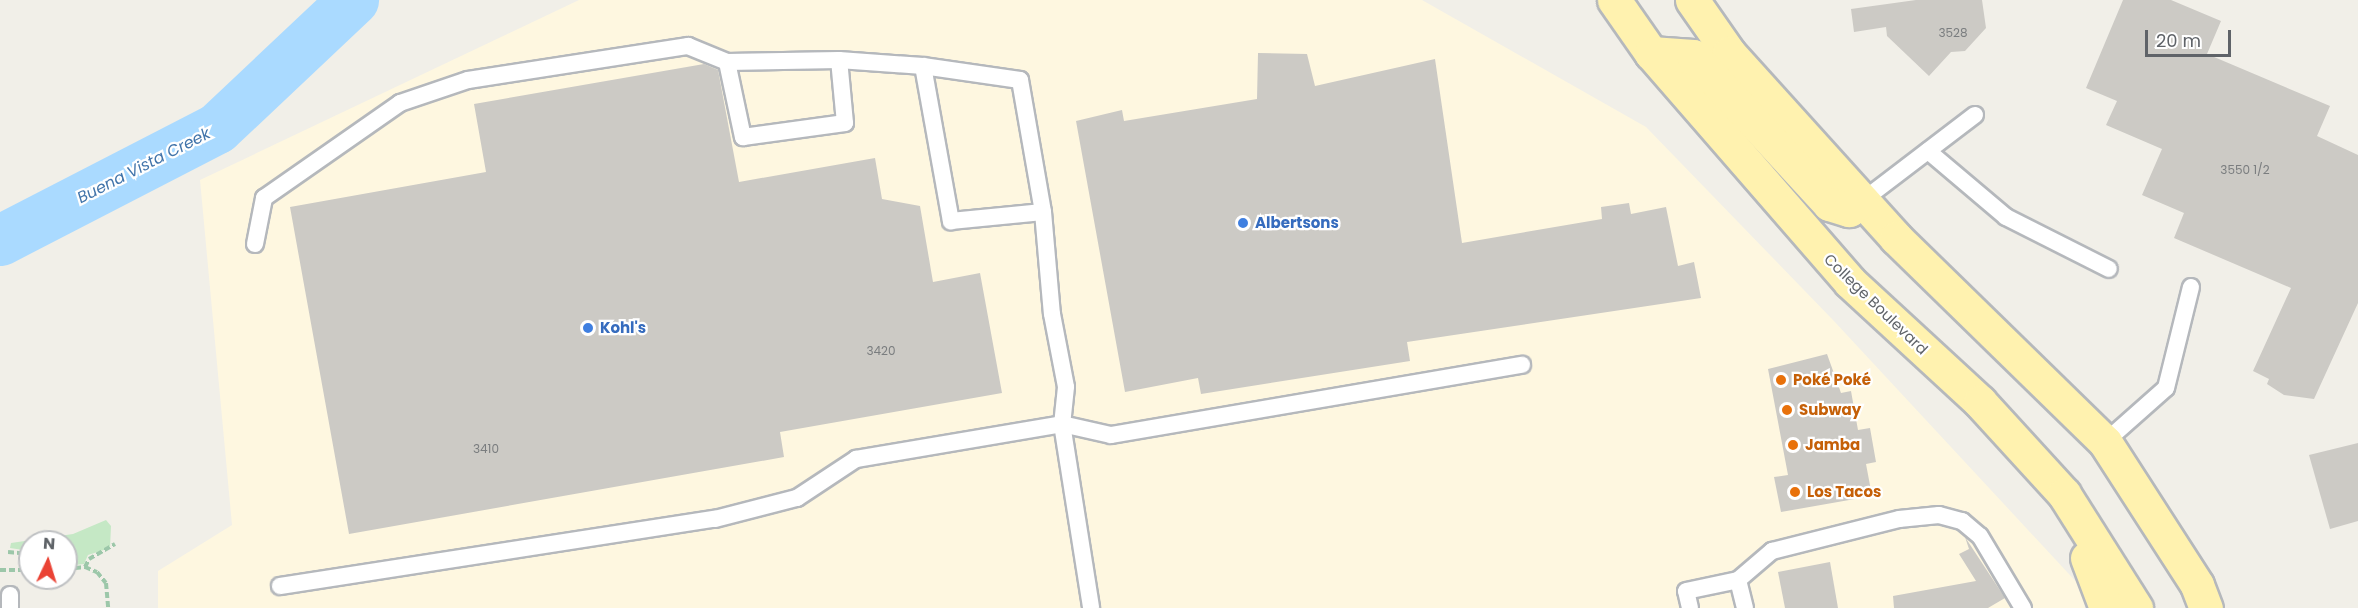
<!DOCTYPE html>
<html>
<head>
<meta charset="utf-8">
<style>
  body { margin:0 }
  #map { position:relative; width:2358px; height:608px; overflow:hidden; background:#f1efe8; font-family:Poppins,sans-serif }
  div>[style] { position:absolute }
  .commercial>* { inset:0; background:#fef7e0 }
  .green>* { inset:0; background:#c5e8c5 }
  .river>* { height:51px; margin:-25.5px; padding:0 25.5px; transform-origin:25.5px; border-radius:25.5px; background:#aadaff }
  .building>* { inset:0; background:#cccac5 }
  .path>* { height:4px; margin-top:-2px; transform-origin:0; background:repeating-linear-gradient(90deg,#9cc7a9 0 6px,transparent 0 9px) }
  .roads { filter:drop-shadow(2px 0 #b5b8bc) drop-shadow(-2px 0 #b5b8bc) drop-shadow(0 2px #b5b8bc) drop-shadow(0 -2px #b5b8bc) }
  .lane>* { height:16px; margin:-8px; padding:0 8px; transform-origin:8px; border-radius:8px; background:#fff }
  .primary>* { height:33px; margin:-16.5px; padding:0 16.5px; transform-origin:16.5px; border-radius:16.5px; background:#fff2af }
  .dots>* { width:16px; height:16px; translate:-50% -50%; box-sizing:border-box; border:3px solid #fff; border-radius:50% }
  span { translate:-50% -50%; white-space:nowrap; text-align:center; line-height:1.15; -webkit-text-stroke:4.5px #fff; paint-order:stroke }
  .number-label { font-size:12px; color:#7a7d7f }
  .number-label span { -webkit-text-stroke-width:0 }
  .shop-label { font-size:15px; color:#366cbe; font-weight:700 }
  .left { translate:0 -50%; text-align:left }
  .street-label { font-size:15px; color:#5f6368 }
  .food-label { font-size:15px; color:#c56008; font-weight:700 }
  .water-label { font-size:16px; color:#4174aa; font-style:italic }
  .north { position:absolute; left:18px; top:530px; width:60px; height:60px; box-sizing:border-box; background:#fff; border:2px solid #bfc1c3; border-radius:50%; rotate:4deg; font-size:16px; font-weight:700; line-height:24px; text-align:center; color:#5f6368 }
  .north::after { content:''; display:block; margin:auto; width:21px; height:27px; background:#ea4335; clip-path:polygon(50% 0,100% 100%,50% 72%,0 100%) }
  .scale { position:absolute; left:2145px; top:30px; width:86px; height:27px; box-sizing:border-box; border:3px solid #5f6368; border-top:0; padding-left:8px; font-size:18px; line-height:21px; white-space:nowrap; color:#5f6368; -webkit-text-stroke:4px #fff; paint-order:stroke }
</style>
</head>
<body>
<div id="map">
  <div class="commercial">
    <i style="clip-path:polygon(579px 0,1422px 0,1646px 127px,1833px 320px,2081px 587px,2085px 608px,158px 608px,158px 571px,232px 525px,200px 180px)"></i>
  </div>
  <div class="green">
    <i style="clip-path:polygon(106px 520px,111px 526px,110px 548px,88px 555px,84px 564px,66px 566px,66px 542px,30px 542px,30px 551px,10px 548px,11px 543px,73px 534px)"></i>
  </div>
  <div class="river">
    <i style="left:0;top:240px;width:244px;rotate:-27.3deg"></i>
    <i style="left:217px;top:128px;width:187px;rotate:-43.3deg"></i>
  </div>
  <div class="building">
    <i style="clip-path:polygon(1916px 0,1982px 0,1986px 28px,1965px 51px,1951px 52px,1929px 76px,1887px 36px,1886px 27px,1854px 32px,1851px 9px)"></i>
    <i style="clip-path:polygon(2123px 0,2171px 0,2221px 21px,2207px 54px,2330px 106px,2317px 136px,2358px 155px,2358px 303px,2314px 399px,2284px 395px,2267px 384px,2269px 379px,2253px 371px,2291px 288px,2174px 238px,2184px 213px,2142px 195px,2162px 149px,2106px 125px,2117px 101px,2086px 88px)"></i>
    <i style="clip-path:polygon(1258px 53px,1307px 54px,1315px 86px,1435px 59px,1462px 243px,1602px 219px,1601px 207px,1629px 203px,1631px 214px,1666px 207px,1678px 266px,1694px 262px,1701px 298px,1407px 342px,1410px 361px,1201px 394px,1198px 378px,1125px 392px,1076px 121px,1122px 110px,1124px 121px,1257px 99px)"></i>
    <i style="clip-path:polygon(704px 64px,718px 70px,739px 182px,875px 158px,882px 199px,920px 206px,933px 282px,980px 273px,1002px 393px,780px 432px,784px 457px,349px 534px,290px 207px,486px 172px,474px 104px)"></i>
    <i style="clip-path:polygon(1827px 354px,1841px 393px,1851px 391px,1858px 430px,1870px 428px,1876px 462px,1866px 464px,1872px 496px,1781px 512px,1774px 477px,1788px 475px,1768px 369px)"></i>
    <i style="clip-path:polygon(2358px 443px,2358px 521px,2330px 529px,2309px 455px)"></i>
    <i style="clip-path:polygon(1965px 537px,2005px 598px,1988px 608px,1894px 608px,1893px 596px,1976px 581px,1959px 554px,1969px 549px)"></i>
    <i style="clip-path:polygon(1830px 562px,1838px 608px,1785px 608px,1778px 572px)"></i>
  </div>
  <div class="path">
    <i style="left:8px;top:552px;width:22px;rotate:5deg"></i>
    <i style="left:85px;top:567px;width:9px;rotate:-63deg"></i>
    <i style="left:89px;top:559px;width:30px;rotate:-30deg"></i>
    <i style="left:66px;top:569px;width:19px;rotate:-6deg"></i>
    <i style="left:85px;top:567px;width:13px;rotate:23deg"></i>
    <i style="left:97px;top:572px;width:14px;rotate:51deg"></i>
    <i style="left:106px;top:583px;width:25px;rotate:85deg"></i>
    <i style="left:0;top:570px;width:30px"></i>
  </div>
  <div class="roads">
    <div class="lane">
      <i style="left:727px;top:62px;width:77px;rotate:78deg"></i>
      <i style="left:743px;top:137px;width:103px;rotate:-7.8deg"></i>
      <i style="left:845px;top:123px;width:63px;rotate:-95.4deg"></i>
      <i style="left:923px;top:66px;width:158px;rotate:79.8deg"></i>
      <i style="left:951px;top:221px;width:92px;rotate:-5.6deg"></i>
      <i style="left:1928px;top:151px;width:102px;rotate:40.2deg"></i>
      <i style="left:2006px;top:217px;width:115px;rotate:26.8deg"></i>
      <i style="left:1862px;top:201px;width:142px;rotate:-37.3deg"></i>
      <i style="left:255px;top:244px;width:47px;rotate:-78.9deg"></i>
      <i style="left:264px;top:198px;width:166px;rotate:-34.9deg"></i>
      <i style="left:400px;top:103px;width:72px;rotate:-18.7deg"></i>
      <i style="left:468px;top:80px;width:223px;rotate:-8.8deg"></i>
      <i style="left:688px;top:46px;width:42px;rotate:22.3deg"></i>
      <i style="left:727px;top:62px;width:112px;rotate:-1deg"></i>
      <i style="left:839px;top:60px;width:84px;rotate:4.1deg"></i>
      <i style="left:923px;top:66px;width:98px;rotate:8.2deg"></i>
      <i style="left:1020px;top:80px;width:134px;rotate:80.1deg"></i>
      <i style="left:1043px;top:212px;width:102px;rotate:85deg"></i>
      <i style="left:1052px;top:314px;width:74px;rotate:79.1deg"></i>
      <i style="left:1066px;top:387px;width:37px;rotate:96deg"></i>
      <i style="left:1062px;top:424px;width:186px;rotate:81deg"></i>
      <i style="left:2105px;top:442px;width:81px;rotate:-41.5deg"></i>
      <i style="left:2166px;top:388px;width:104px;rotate:-76.1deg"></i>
      <i style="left:1738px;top:580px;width:29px;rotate:76deg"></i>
      <i style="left:280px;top:586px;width:440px;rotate:-8.8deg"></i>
      <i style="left:715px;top:519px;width:85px;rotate:-14.4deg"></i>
      <i style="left:797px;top:498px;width:71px;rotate:-33.5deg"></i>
      <i style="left:856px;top:459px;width:209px;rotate:-9.6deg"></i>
      <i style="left:1062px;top:424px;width:50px;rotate:12.7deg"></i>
      <i style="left:1111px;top:435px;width:417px;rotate:-9.7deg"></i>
      <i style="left:10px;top:595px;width:13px;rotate:90deg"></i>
      <i style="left:1690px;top:608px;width:17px;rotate:-103deg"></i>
      <i style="left:1686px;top:591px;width:53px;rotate:-11.9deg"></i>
      <i style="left:1738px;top:580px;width:45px;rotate:-40.5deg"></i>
      <i style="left:1772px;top:551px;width:131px;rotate:-14.1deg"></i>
      <i style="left:1899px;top:519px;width:40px;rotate:-5.7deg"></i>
      <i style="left:1939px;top:515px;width:24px;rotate:15deg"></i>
      <i style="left:1962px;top:521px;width:23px;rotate:40deg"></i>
      <i style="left:1980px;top:536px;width:84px;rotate:59.2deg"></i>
    </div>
    <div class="primary">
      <i style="left:1614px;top:0;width:65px;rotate:55.1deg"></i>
      <i style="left:1651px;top:53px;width:303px;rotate:49deg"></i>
      <i style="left:1850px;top:282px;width:177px;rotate:42.7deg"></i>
      <i style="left:1980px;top:402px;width:125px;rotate:47.6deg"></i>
      <i style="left:2064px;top:494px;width:135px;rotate:57.7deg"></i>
      <i style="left:1692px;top:0;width:65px;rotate:55.1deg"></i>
      <i style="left:1729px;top:53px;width:249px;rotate:47.9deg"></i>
      <i style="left:1896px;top:238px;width:292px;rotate:44.3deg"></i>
      <i style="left:2105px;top:442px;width:170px;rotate:57.2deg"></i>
      <i style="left:2197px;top:585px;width:25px;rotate:69deg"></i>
      <i style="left:1651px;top:53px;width:42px;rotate:4.1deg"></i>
      <i style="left:1693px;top:56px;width:201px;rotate:47.4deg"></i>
      <i style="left:1829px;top:204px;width:21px;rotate:17deg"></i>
      <i style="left:1849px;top:210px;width:16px;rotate:-35deg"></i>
      <i style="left:2087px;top:558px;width:53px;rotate:69.2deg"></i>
    </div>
  </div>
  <div class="dots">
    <i style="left:1243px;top:223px;background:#3f7fe0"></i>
    <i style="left:588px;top:328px;background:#3f7fe0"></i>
    <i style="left:1781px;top:380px;background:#e8710a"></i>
    <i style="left:1787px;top:410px;background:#e8710a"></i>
    <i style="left:1793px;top:445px;background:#e8710a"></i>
    <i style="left:1795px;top:492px;background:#e8710a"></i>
  </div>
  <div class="number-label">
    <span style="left:1953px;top:33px">3528</span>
    <span style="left:2245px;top:170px">3550 1/2</span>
    <span style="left:881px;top:351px">3420</span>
    <span style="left:486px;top:449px">3410</span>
  </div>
  <div class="shop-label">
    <span class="left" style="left:1255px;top:223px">Albertsons</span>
    <span class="left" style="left:600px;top:328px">Kohl's</span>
  </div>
  <div class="street-label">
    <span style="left:1876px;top:304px;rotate:44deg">College Boulevard</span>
  </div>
  <div class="food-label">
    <span class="left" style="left:1793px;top:380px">Poké Poké</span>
    <span class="left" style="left:1799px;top:410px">Subway</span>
    <span class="left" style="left:1805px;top:445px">Jamba</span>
    <span class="left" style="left:1807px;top:492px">Los Tacos</span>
  </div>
  <div class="water-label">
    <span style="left:144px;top:166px;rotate:-27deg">Buena Vista Creek</span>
  </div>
  <div class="north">N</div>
  <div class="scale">20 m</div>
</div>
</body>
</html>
